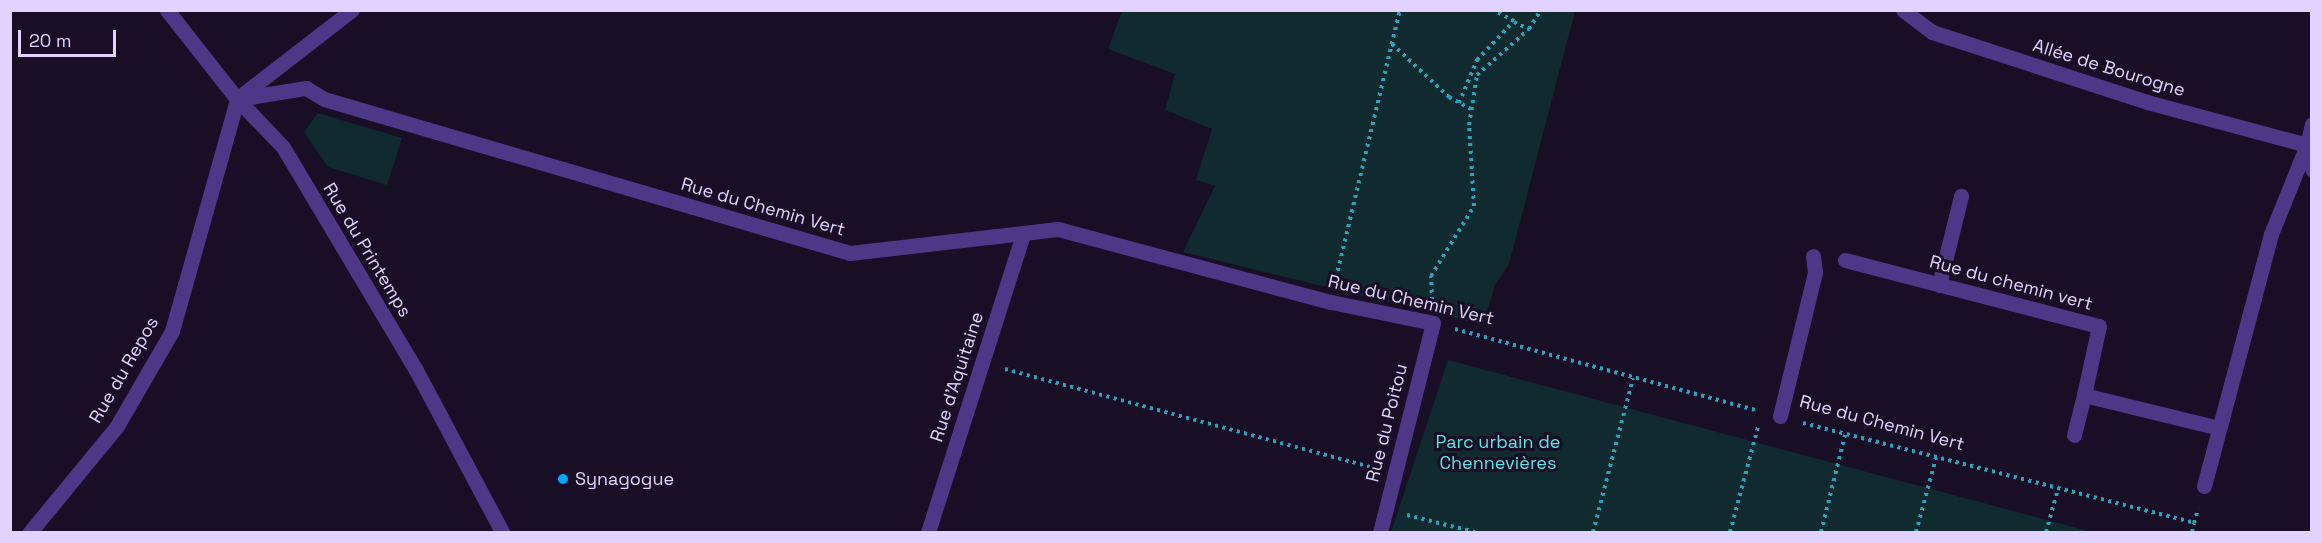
<!DOCTYPE html>
<html>
<head>
<meta charset="utf-8">
<style>
  body { margin:0 }
  #map { position:relative; width:2322px; height:543px; overflow:hidden; background:#180e26; font-family:"Space Grotesk",sans-serif }
  div>[style] { position:absolute }
  .green>* { inset:0; background:#102a30 }
  .path>* { height:4px; margin-top:-2px; transform-origin:0; background:repeating-linear-gradient(90deg,#29a2bc 0 3px,transparent 0 7.5px) }
  .minor>* { height:15px; margin:-7.5px; padding:0 7.5px; transform-origin:7.5px; border-radius:7.5px; background:#4d3787 }
  .dots>* { width:16px; height:16px; translate:-50% -50%; box-sizing:border-box; border:3px solid #180e26; border-radius:50% }
  span { translate:-50% -50%; white-space:nowrap; text-align:center; line-height:1.15; -webkit-text-stroke:6px #180e26; paint-order:stroke }
  .street-label { font-size:18px; color:#e2d2ff }
  .park-label { font-size:18px; color:#59e5e3 }
  .poi-label { font-size:18px; color:#e2d2ff }
  .left { translate:0 -50%; text-align:left }
  .frame { position:absolute; inset:0; border:12px solid #e2d2ff; pointer-events:none }
  .scale { position:absolute; left:18px; top:30px; width:98px; height:27px; box-sizing:border-box; border:3px solid #e2d2ff; border-top:0; padding-left:8px; font-size:18px; line-height:21px; white-space:nowrap; color:#e2d2ff; -webkit-text-stroke:4px #180e26; paint-order:stroke }
</style>
</head>
<body>
<div id="map">
  <div class="green">
    <i style="clip-path:polygon(1122px 11px,1575px 11px,1509px 264px,1495px 285px,1483px 325px,1183px 252px,1215px 186px,1196px 180px,1212px 129px,1165px 110px,1175px 74px,1108px 49px)"></i>
    <i style="clip-path:polygon(318px 113px,402px 138px,387px 185px,328px 167px,304px 132px)"></i>
    <i style="clip-path:polygon(1448px 360px,2092px 532px,1391px 532px)"></i>
  </div>
  <div class="path">
    <i style="left:1514px;top:22px;width:17px;rotate:25deg"></i>
    <i style="left:1392px;top:44px;width:78px;rotate:42.9deg"></i>
    <i style="left:1449px;top:97px;width:25px;rotate:29deg"></i>
    <i style="left:1459px;top:103px;width:47px;rotate:-67.3deg"></i>
    <i style="left:1477px;top:60px;width:54px;rotate:-46.5deg"></i>
    <i style="left:1514px;top:21px;width:24px;rotate:-152deg"></i>
    <i style="left:1336px;top:278px;width:276px;rotate:-76.6deg"></i>
    <i style="left:1432px;top:300px;width:24px;rotate:-92deg"></i>
    <i style="left:1431px;top:276px;width:82px;rotate:-58.4deg"></i>
    <i style="left:1474px;top:206px;width:81px;rotate:-93.5deg"></i>
    <i style="left:1469px;top:125px;width:51px;rotate:-80.9deg"></i>
    <i style="left:1477px;top:75px;width:69px;rotate:-41.5deg"></i>
    <i style="left:1529px;top:29px;width:22px;rotate:-58deg"></i>
    <i style="left:1455px;top:329px;width:314px;rotate:15.1deg"></i>
    <i style="left:1005px;top:369px;width:380px;rotate:15deg"></i>
    <i style="left:1803px;top:423px;width:404px;rotate:14.3deg"></i>
    <i style="left:2194px;top:523px;width:15px;rotate:-74deg"></i>
    <i style="left:1407px;top:515px;width:70px;rotate:14deg"></i>
    <i style="left:1593px;top:532px;width:159px;rotate:-75.4deg"></i>
    <i style="left:1730px;top:532px;width:109px;rotate:-75.1deg"></i>
    <i style="left:1821px;top:532px;width:100px;rotate:-76.1deg"></i>
    <i style="left:1916px;top:532px;width:77px;rotate:-74.9deg"></i>
    <i style="left:2046px;top:532px;width:45px;rotate:-74.4deg"></i>
    <i style="left:2192px;top:532px;width:9px;rotate:-77deg"></i>
  </div>
  <div class="minor">
    <i style="left:167px;top:10px;width:113px;rotate:51.8deg"></i>
    <i style="left:237px;top:99px;width:66px;rotate:46.2deg"></i>
    <i style="left:283px;top:147px;width:260px;rotate:59.2deg"></i>
    <i style="left:416px;top:370px;width:183px;rotate:62deg"></i>
    <i style="left:1903px;top:10px;width:36px;rotate:37deg"></i>
    <i style="left:1932px;top:32px;width:226px;rotate:18deg"></i>
    <i style="left:2147px;top:102px;width:166px;rotate:15deg"></i>
    <i style="left:238px;top:98px;width:144px;rotate:-37.7deg"></i>
    <i style="left:237px;top:99px;width:70px;rotate:-9.1deg"></i>
    <i style="left:306px;top:88px;width:21px;rotate:31deg"></i>
    <i style="left:324px;top:99px;width:548px;rotate:16.32deg"></i>
    <i style="left:850px;top:253px;width:209px;rotate:-6.6deg"></i>
    <i style="left:1058px;top:229px;width:283px;rotate:15deg"></i>
    <i style="left:1331px;top:302px;width:104px;rotate:11.6deg"></i>
    <i style="left:1433px;top:323px;width:216px;rotate:104.2deg"></i>
    <i style="left:2312px;top:124px;width:22px;rotate:103deg"></i>
    <i style="left:2307px;top:145px;width:25px;rotate:78deg"></i>
    <i style="left:1845px;top:260px;width:262px;rotate:14.6deg"></i>
    <i style="left:2099px;top:326px;width:71px;rotate:102.3deg"></i>
    <i style="left:1939px;top:285px;width:92px;rotate:-76.1deg"></i>
    <i style="left:1780px;top:416px;width:148px;rotate:-76.3deg"></i>
    <i style="left:1815px;top:272px;width:16px;rotate:-97deg"></i>
    <i style="left:2074px;top:435px;width:41px;rotate:-76deg"></i>
    <i style="left:2084px;top:395px;width:139px;rotate:13.7deg"></i>
    <i style="left:2204px;top:486px;width:261px;rotate:-75.1deg"></i>
    <i style="left:2271px;top:234px;width:96px;rotate:-68deg"></i>
    <i style="left:30px;top:532px;width:137px;rotate:-50.6deg"></i>
    <i style="left:117px;top:426px;width:110px;rotate:-59.9deg"></i>
    <i style="left:172px;top:331px;width:241px;rotate:-74.3deg"></i>
    <i style="left:928px;top:532px;width:313px;rotate:-72.3deg"></i>
  </div>
  <div class="dots">
    <i style="left:563px;top:479px;background:#00a8fd"></i>
  </div>
  <div class="street-label">
    <span style="left:2109px;top:68px;rotate:17deg">Allée de Bourogne</span>
    <span style="left:763px;top:207px;rotate:16deg">Rue du Chemin Vert</span>
    <span style="left:367px;top:250px;rotate:59deg">Rue du Printemps</span>
    <span style="left:2011px;top:283px;rotate:15deg">Rue du chemin vert</span>
    <span style="left:1411px;top:300px;rotate:13deg">Rue du Chemin Vert</span>
    <span style="left:124px;top:370px;rotate:-60deg">Rue du Repos</span>
    <span style="left:957px;top:377px;rotate:-72deg">Rue d'Aquitaine</span>
    <span style="left:1387px;top:423px;rotate:-76deg">Rue du Poitou</span>
    <span style="left:1882px;top:423px;rotate:15deg">Rue du Chemin Vert</span>
  </div>
  <div class="park-label">
    <span style="left:1498px;top:453px">Parc urbain de<br>Chennevières</span>
  </div>
  <div class="poi-label">
    <span class="left" style="left:575px;top:479px">Synagogue</span>
  </div>
  <div class="frame"></div>
  <div class="scale">20 m</div>
</div>
</body>
</html>
